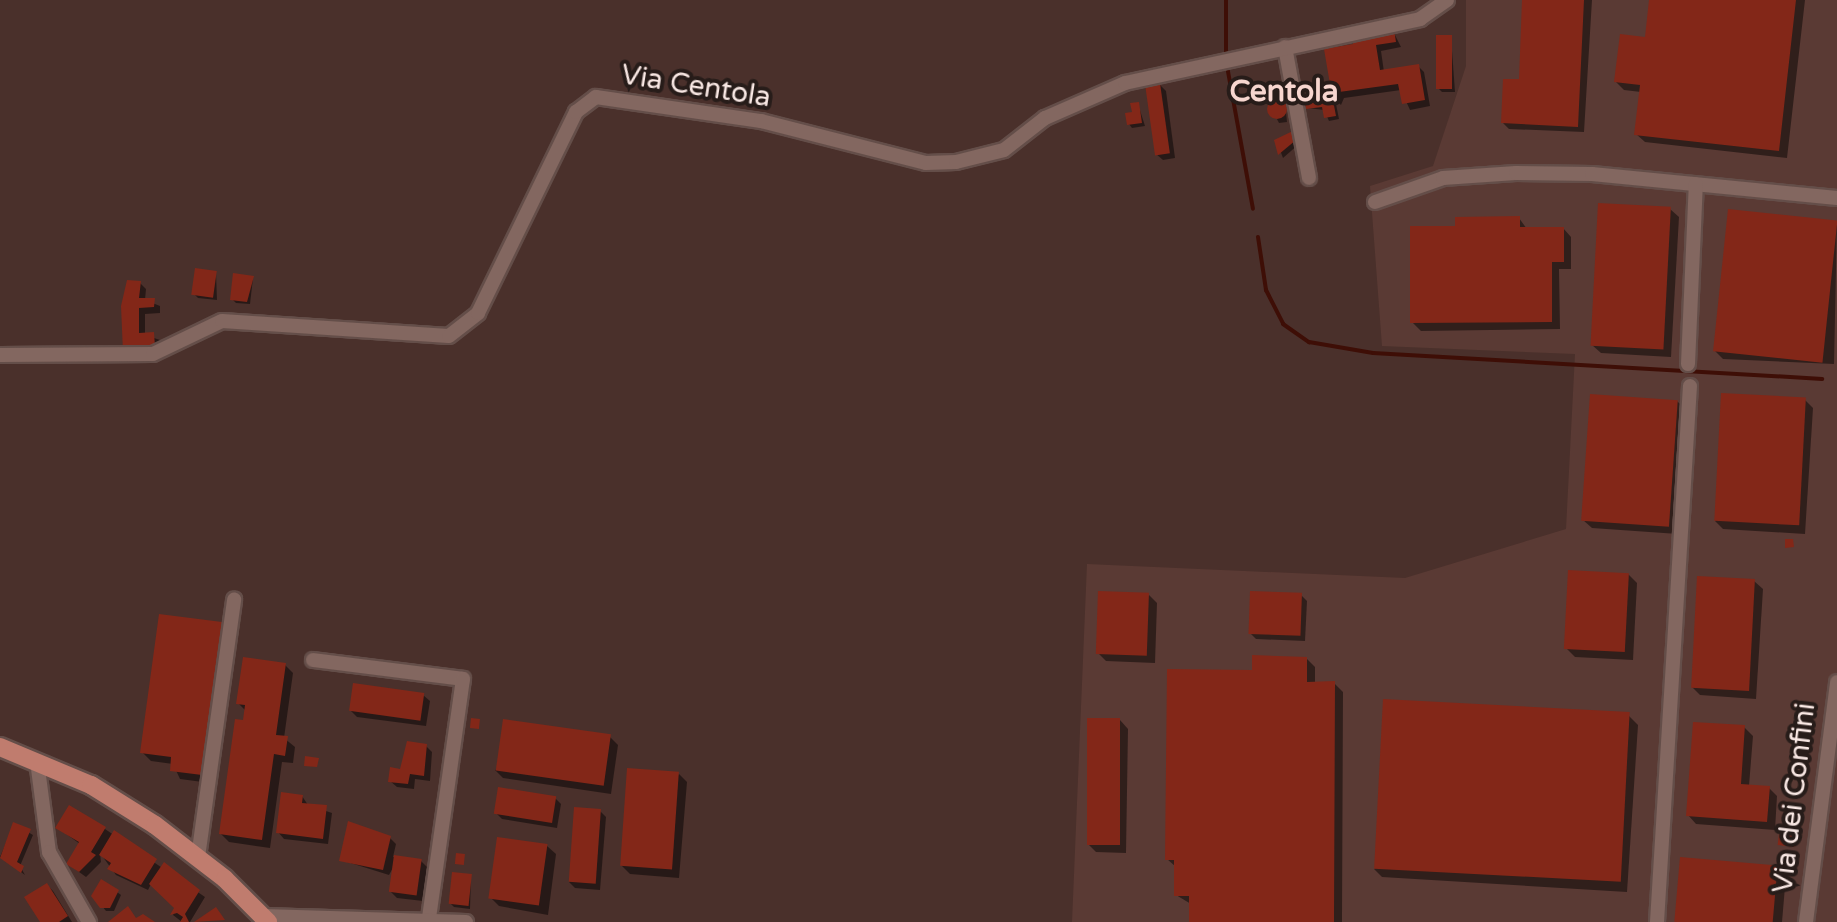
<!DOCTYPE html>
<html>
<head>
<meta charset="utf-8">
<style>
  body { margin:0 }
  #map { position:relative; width:1837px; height:922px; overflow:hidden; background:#4a302b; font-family:"Varela Round",sans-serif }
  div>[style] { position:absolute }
  .built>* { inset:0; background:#5a3a34 }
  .shadow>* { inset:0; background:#0007 }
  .stream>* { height:4px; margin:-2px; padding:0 2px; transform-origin:2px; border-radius:2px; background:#3e0e06 }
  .building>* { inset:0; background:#832718; transform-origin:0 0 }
  .round { border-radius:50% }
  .roads { filter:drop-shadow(2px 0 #644e49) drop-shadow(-2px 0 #644e49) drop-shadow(0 2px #644e49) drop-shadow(0 -2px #644e49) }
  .minor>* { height:14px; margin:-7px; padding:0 7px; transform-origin:7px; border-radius:7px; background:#836760 }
  .major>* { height:18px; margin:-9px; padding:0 9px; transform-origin:9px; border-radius:9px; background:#c07c6e }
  span { translate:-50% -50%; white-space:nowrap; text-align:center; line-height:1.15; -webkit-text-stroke:8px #271c19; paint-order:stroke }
  .street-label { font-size:28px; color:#f9e8e4 }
  .neighbourhood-label { font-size:30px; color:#f7d6cf; font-weight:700 }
</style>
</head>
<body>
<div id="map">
  <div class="built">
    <i style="clip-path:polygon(1466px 0,1837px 0,1837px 922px,1072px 922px,1087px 564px,1405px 578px,1566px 529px,1575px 354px,1382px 346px,1370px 186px,1433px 166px,1466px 66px)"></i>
  </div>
  <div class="shadow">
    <i style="clip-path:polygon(1524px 0,1592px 0,1584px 132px,1509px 129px,1503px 123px,1520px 82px)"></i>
    <i style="clip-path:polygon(1651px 0,1805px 0,1787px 158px,1645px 142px,1636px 134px,1641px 92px,1624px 90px,1616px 82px,1646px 39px)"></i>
    <i style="clip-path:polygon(1393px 31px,1401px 47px,1381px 51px,1384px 72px,1418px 66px,1424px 72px,1430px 106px,1410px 110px,1401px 90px,1344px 98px,1341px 105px,1335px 99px,1339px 119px,1329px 121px,1324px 110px,1308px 108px,1334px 92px,1356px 45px)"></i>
    <i style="clip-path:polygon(1451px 37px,1455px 92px,1442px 92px,1438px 88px)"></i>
    <i style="clip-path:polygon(1160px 85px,1166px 91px,1175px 158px,1163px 160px,1156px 154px)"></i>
    <i style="clip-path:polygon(1285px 102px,1287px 122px,1279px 123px,1269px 104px)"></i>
    <i style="clip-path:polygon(1138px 104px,1145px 126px,1132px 128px,1129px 124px)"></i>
    <i style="clip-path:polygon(1295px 133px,1299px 144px,1283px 158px,1277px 142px)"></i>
    <i style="clip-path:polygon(1670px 209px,1679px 217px,1671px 357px,1601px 353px,1592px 345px)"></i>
    <i style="clip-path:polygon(1730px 212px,1837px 222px,1834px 364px,1723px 359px,1715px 351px)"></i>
    <i style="clip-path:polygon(1519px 218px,1527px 229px,1563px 228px,1571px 237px,1571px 269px,1559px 269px,1560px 329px,1421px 331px,1412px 322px,1457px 228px)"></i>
    <i style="clip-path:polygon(216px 273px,217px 300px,198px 298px,194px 294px)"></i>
    <i style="clip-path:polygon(253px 278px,250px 304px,236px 303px,232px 299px)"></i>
    <i style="clip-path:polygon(140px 283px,146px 289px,145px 300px,160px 306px,160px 313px,145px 314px,145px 335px,160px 340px,160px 352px,125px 351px)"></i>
    <i style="clip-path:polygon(1805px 400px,1813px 408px,1805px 534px,1723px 529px,1715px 521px)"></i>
    <i style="clip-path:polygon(1677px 401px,1686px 410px,1678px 534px,1592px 528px,1583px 520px)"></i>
    <i style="clip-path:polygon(1628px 574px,1637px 583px,1633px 660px,1575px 657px,1567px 649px)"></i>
    <i style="clip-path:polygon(1754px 581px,1763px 589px,1756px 699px,1700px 695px,1692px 687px)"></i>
    <i style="clip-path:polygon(1149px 595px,1157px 603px,1155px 663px,1106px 661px,1098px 653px)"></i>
    <i style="clip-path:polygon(1301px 595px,1307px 601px,1305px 641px,1256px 639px,1250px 633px)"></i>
    <i style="clip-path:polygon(221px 624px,229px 633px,210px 783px,180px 779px,173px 764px,151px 761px,142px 752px)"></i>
    <i style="clip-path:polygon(1307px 659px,1315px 667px,1315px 684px,1334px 683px,1343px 692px,1342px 922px,1191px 922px,1191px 904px,1176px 895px,1176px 867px,1167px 859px,1254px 672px)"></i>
    <i style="clip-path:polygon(285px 665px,293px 673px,284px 738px,295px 747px,293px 763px,282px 762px,270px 848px,229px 842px,221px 834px,246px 711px,239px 704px)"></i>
    <i style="clip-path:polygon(423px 695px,430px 701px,426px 726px,357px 717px,351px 711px)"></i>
    <i style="clip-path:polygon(1629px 716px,1638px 725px,1627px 892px,1382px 877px,1374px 869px)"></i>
    <i style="clip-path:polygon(1120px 720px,1128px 729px,1126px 853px,1096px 852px,1088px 844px)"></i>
    <i style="clip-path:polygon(1744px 727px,1753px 736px,1749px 786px,1769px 788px,1777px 796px,1775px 830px,1696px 824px,1688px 815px)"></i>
    <i style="clip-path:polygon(610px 737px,618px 745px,611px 794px,503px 778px,495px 770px)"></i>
    <i style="clip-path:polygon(426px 746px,432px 752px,430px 781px,415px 779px,414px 789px,397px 787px,390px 781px)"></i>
    <i style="clip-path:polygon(679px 774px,687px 782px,679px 878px,630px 874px,621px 865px)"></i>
    <i style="clip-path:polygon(302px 796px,308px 805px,332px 813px,328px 844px,284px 839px,278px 832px)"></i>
    <i style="clip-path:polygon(555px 798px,561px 804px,557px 828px,502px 819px,496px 813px)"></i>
    <i style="clip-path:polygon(600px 811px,606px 817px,600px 890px,575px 888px,569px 882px)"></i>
    <i style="clip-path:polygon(349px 823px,390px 838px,396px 844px,393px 857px,421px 861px,427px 867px,423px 901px,397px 898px,391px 892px,394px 866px,389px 875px,341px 860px)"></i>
    <i style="clip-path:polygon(14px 824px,33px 835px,20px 866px,25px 875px,0 857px)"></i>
    <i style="clip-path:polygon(58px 828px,105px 829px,205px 897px,190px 922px,182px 922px,173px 915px,177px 908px,151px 884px,148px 890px,116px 875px,100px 853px,101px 862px,86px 877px,68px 864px,80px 844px)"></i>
    <i style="clip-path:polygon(547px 846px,556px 854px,548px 915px,499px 906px,490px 897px)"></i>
    <i style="clip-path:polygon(1778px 867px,1786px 875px,1782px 922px,1677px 922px)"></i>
    <i style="clip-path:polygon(471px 876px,470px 909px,454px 907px,450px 903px)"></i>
    <i style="clip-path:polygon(47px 885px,53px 891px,72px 922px,42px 922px)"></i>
    <i style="clip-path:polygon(117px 892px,121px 895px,114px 911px,106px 911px,102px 906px)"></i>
  </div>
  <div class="stream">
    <i style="left:1226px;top:57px;width:57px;rotate:-90deg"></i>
    <i style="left:1227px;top:66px;width:145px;rotate:79.7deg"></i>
    <i style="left:1258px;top:237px;width:54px;rotate:81.4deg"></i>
    <i style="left:1266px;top:290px;width:38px;rotate:63deg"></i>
    <i style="left:1283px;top:324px;width:32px;rotate:35deg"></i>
    <i style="left:1309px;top:342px;width:65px;rotate:9.8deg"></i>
    <i style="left:1373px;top:353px;width:450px;rotate:3.3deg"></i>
  </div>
  <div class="building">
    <i style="clip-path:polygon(1522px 0,1584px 0,1578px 127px,1501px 123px,1503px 79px,1519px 79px)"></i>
    <i style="clip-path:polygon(1649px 0,1796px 0,1779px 151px,1634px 135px,1640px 85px,1614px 82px,1620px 34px,1645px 37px)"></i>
    <i style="clip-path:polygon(1394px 29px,1396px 42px,1376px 45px,1380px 70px,1419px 64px,1425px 100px,1402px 104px,1398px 84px,1339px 92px,1340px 98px,1333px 100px,1336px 116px,1324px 118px,1322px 107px,1306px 109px,1303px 96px,1331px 90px,1324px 49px,1353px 44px,1353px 36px)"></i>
    <i style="left:1436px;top:35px;width:16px;height:54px"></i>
    <i style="left:1160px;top:83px;width:71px;height:15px;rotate:82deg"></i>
    <i class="round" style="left:1267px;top:99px;width:20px;height:20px"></i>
    <i style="clip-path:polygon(1139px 102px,1142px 123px,1127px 125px,1125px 113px,1132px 112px,1130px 103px)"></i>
    <i style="clip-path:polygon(1295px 130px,1296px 140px,1278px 155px,1274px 140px)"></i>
    <i style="left:1598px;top:203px;width:73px;height:143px;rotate:3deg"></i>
    <i style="left:1728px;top:209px;width:110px;height:143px;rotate:6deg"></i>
    <i style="clip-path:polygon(1520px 216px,1520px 227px,1564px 227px,1564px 262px,1552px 262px,1552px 322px,1410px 323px,1410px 226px,1455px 226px,1455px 217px)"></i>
    <i style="left:195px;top:268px;width:22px;height:27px;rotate:8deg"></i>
    <i style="clip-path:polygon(233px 273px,254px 276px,247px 302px,230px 300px)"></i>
    <i style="clip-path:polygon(127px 280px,141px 281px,139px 298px,155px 298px,154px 307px,139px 308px,139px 333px,154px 332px,155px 347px,123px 352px,121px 306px)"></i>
    <i style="left:1721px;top:393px;width:85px;height:128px;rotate:3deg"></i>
    <i style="left:1590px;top:394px;width:88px;height:127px;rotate:4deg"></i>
    <i style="clip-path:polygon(1785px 539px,1793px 539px,1794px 547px,1785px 548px)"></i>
    <i style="left:1568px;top:570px;width:61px;height:79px;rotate:3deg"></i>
    <i style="left:1697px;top:576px;width:58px;height:112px;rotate:3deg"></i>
    <i style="left:1098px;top:591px;width:51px;height:63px;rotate:2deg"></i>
    <i style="left:1250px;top:591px;width:52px;height:43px;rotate:2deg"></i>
    <i style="clip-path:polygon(159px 614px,222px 622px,202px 775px,170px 771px,171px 757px,140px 753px)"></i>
    <i style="clip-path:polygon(1252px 655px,1307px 657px,1307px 682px,1335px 681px,1334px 922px,1189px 922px,1189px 896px,1174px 896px,1174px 860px,1165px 860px,1167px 669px,1252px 670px)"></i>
    <i style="clip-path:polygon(243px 657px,286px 663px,276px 735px,288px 736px,285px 756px,274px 754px,262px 840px,219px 834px,235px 719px,243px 720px,245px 705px,236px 704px)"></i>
    <i style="left:353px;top:683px;width:72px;height:28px;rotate:8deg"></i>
    <i style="left:1383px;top:699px;width:247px;height:170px;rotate:3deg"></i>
    <i style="left:471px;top:718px;width:9px;height:10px;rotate:6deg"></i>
    <i style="left:1087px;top:718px;width:33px;height:127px"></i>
    <i style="left:503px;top:719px;width:109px;height:52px;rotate:8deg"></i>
    <i style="clip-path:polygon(1693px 722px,1745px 725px,1741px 784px,1770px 786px,1767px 822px,1686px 816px)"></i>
    <i style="clip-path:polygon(407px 741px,427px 744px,424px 776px,410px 774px,408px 784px,388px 782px,390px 767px,400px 769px)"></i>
    <i style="clip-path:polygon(305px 756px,319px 758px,317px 767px,304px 766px)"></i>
    <i style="left:627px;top:768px;width:52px;height:98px;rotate:4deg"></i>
    <i style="left:498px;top:787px;width:59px;height:27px;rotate:9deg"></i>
    <i style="clip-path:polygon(281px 792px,303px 795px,302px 803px,327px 805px,323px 839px,276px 833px)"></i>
    <i style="clip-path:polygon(69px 805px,106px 827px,91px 852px,96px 855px,79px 872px,66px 864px,79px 842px,55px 828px)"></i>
    <i style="left:574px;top:807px;width:27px;height:75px;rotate:4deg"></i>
    <i style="clip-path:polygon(348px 821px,391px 836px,383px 870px,339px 861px)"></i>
    <i style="clip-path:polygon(13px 822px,31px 829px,17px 862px,24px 866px,21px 873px,0 858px)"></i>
    <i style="clip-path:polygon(114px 830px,157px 859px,141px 885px,107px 869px,111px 863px,99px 855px)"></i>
    <i style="left:1779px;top:834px;width:17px;height:11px;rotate:7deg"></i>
    <i style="left:497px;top:837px;width:51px;height:62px;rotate:8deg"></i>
    <i style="left:456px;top:853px;width:9px;height:11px;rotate:6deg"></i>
    <i style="left:394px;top:855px;width:28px;height:37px;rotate:8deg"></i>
    <i style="left:1680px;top:857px;width:98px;height:65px;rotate:5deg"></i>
    <i style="clip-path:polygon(164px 862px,200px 890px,185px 914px,189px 922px,180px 922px,183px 917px,177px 913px,170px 915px,174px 908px,149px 884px)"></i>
    <i style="left:452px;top:872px;width:20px;height:32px;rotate:6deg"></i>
    <i style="clip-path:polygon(101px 879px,119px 890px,110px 908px,100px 908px,91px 896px)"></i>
    <i style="clip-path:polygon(47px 883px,68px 916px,59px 922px,40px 922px,24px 897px)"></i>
    <i style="clip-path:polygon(128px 906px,136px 918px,143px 914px,155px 922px,108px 922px)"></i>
    <i style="clip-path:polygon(216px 907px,225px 920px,194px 922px)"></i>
  </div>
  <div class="roads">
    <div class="minor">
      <i style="left:1285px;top:47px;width:133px;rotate:79.6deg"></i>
      <i style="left:1375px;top:202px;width:72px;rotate:-19.4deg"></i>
      <i style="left:1443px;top:178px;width:73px;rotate:-3.9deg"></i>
      <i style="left:1516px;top:173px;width:76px;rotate:0.8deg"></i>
      <i style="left:1592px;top:174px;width:246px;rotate:5.6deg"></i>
      <i style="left:0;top:355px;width:153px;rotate:-0.4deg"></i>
      <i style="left:153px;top:354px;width:76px;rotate:-25.6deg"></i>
      <i style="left:222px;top:321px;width:227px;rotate:3.8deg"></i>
      <i style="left:449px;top:336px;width:37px;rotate:-38deg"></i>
      <i style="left:478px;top:313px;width:224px;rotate:-64deg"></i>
      <i style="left:576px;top:112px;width:25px;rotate:-37deg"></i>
      <i style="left:596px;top:97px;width:167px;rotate:8.3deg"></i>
      <i style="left:761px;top:121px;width:170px;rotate:14.3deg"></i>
      <i style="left:926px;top:163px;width:30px;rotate:-2deg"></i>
      <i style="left:956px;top:162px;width:49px;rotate:-14deg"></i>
      <i style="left:1004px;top:150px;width:52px;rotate:-38deg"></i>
      <i style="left:1045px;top:118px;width:87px;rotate:-23.6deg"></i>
      <i style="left:1125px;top:83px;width:302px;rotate:-12.2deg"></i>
      <i style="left:1420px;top:19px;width:33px;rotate:-35deg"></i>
      <i style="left:1688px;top:364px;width:180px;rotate:-87.5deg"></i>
      <i style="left:313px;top:660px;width:151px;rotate:7.2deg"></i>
      <i style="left:463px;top:679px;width:242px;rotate:98.1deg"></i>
      <i style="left:37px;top:761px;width:92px;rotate:82.5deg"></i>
      <i style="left:49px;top:852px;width:81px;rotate:60.3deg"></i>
      <i style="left:198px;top:857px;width:260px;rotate:-82deg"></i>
      <i style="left:263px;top:916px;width:203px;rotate:1.7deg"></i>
      <i style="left:1657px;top:922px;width:537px;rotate:-86.48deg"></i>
      <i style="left:1806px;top:922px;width:242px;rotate:-82.6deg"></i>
    </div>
    <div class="major">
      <i style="left:0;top:747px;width:99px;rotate:22.7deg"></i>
      <i style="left:91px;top:785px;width:75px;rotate:32deg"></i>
      <i style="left:155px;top:825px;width:88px;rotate:37.6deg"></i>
      <i style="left:225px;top:879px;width:61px;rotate:45deg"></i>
    </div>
  </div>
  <div class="street-label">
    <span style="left:696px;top:86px;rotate:9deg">Via Centola</span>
    <span style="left:1794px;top:798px;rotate:-83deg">Via dei Confini</span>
  </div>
  <div class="neighbourhood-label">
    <span style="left:1284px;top:92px">Centola</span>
  </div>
</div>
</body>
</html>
